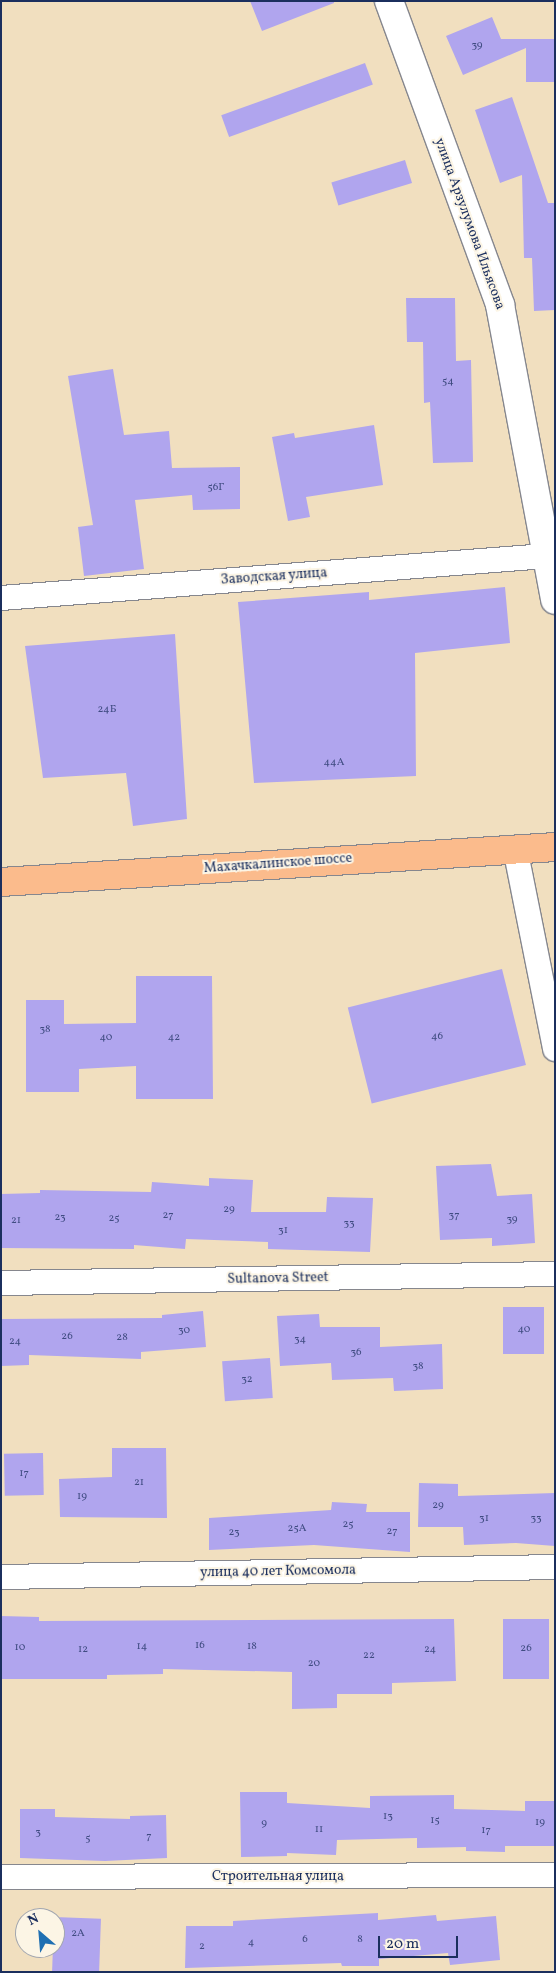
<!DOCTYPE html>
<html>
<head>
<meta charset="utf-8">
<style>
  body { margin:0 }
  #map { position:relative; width:556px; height:1973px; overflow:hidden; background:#f1dfbf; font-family:Vollkorn,serif }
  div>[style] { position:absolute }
  .building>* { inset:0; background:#b0a5ee; transform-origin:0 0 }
  .roads { filter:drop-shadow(1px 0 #86878e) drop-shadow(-1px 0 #86878e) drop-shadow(0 1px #86878e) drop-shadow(0 -1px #86878e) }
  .minor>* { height:24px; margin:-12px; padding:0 12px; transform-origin:12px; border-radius:12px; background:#fff }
  .tertiary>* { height:28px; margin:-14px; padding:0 14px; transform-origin:14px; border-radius:14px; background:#fff }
  .trunk>* { height:28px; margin:-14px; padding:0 14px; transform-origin:14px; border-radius:14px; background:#fbbb8c }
  span { translate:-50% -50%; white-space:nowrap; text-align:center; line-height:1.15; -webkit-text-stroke:4px #fcf5e5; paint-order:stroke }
  .number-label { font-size:11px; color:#404c82 }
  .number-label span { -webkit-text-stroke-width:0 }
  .street-label { font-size:14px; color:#1b2f5e }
  .frame { position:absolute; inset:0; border:2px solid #1b2f5e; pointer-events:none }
  .north { position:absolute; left:15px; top:1908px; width:50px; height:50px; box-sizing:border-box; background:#fcf5e5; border:1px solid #a2a6af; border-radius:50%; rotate:333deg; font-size:14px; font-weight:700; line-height:20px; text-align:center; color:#1b2f5e }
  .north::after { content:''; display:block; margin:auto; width:18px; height:22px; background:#1f6fb2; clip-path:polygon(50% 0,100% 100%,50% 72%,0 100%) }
  .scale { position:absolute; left:378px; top:1936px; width:80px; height:22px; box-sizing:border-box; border:2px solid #1b2f5e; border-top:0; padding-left:6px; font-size:15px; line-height:18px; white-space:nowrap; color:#1b2f5e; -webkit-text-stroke:4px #fcf5e5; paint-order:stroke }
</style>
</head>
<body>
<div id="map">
  <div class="building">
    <i style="clip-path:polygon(250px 1px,334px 1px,334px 3px,262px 31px)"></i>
    <i style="clip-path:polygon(492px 17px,501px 39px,555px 39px,555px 82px,526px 82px,526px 48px,463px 75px,446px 36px)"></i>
    <i style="left:365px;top:63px;width:23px;height:153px;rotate:70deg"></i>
    <i style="clip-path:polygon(512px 97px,548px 203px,555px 203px,555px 310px,534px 311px,532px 258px,524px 258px,522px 175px,500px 183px,475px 110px)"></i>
    <i style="left:405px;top:160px;width:24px;height:77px;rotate:73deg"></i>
    <i style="clip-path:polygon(406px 298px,455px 298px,456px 361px,471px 360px,473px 462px,433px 463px,430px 402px,424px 403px,423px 342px,407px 342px)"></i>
    <i style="clip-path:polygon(113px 369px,124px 435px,169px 431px,172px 468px,240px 467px,240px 509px,193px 510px,192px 495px,135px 500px,144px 569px,84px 576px,78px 527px,93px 525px,68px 376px)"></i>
    <i style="clip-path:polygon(374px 425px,383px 485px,306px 497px,310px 517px,288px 521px,272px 437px,294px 433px,295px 438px)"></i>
    <i style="clip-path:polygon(505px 587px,510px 643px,415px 653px,416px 776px,254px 783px,238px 602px,369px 592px,369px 600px)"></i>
    <i style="clip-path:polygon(175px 634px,187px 819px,133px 826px,126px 773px,43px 778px,25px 646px)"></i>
    <i style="left:502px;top:969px;width:99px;height:159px;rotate:76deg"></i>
    <i style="clip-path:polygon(136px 976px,212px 976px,213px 1099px,136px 1099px,136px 1066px,79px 1069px,79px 1092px,26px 1092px,26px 1000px,64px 1000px,64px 1024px,136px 1023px)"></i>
    <i style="clip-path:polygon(491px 1164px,497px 1196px,532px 1194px,535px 1243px,492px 1246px,492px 1238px,440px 1240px,436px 1166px)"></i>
    <i style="clip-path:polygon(209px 1178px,253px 1180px,251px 1212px,326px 1212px,327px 1197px,373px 1198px,370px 1252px,268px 1249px,268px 1242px,186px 1239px,185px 1249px,134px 1245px,134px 1249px,1px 1248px,1px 1194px,40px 1193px,40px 1190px,151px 1192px,152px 1182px,209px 1186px)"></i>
    <i style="left:503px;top:1307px;width:41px;height:47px"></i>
    <i style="clip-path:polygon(203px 1311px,206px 1347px,141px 1352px,141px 1359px,29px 1355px,29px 1365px,1px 1366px,1px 1319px,162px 1318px,162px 1315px)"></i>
    <i style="clip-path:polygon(319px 1314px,320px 1327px,380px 1327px,380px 1347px,442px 1344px,443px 1389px,394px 1391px,393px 1378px,332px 1380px,331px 1363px,280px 1366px,277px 1316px)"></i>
    <i style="left:270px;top:1358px;width:40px;height:48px;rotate:86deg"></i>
    <i style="clip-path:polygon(112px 1448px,166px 1448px,167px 1518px,60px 1517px,59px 1479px,112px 1477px)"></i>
    <i style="left:43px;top:1453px;width:42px;height:39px;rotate:89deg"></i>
    <i style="clip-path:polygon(419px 1483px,458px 1484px,458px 1496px,555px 1493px,555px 1546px,516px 1543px,464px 1545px,463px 1527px,418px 1527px)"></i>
    <i style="clip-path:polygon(332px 1502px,367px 1504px,366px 1512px,410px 1512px,410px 1552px,314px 1545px,209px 1550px,209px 1518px,331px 1510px)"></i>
    <i style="clip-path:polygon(1px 1616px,39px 1617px,39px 1621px,454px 1619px,456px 1681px,392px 1683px,392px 1694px,337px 1694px,337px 1708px,292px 1709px,292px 1672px,163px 1669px,163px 1674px,107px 1675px,107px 1679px,1px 1679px)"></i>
    <i style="left:503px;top:1619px;width:46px;height:60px"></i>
    <i style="clip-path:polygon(240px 1792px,287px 1792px,287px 1803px,370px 1808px,370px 1796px,454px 1795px,454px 1809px,525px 1811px,525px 1801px,555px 1801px,555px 1846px,505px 1846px,505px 1852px,466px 1851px,466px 1847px,417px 1848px,417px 1838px,337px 1840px,336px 1855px,287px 1853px,287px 1856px,241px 1857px)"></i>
    <i style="clip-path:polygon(20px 1809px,55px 1809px,55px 1817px,130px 1819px,130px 1816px,166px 1815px,167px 1858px,105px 1861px,20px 1858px)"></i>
    <i style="clip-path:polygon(378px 1913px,378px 1920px,436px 1915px,437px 1921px,496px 1916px,500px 1960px,450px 1965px,448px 1953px,379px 1959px,379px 1966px,342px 1966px,341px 1963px,185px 1968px,186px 1926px,233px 1926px,233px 1921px)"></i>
    <i style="left:54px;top:1917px;width:47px;height:55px;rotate:2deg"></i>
  </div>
  <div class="roads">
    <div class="minor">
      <i style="left:1px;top:598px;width:547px;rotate:-4.41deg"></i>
      <i style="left:515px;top:848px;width:205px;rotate:78.7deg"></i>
      <i style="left:1px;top:1283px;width:554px;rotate:-0.93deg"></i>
      <i style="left:1px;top:1577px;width:554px;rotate:-1.03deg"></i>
      <i style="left:1px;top:1877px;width:554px;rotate:-0.21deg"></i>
    </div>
    <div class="tertiary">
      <i style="left:389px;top:1px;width:324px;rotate:69.9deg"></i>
      <i style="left:500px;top:305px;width:300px;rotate:79.4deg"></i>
    </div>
    <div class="trunk">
      <i style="left:1px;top:882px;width:555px;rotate:-3.61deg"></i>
    </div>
  </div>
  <div class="number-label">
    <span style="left:477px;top:46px">39</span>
    <span style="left:448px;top:382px">54</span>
    <span style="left:216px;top:488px">56Г</span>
    <span style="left:107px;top:710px">24Б</span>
    <span style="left:334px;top:763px">44А</span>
    <span style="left:45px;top:1030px">38</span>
    <span style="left:437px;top:1037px">46</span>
    <span style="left:106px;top:1038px">40</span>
    <span style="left:174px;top:1038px">42</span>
    <span style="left:229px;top:1210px">29</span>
    <span style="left:168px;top:1216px">27</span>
    <span style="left:454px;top:1216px">37</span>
    <span style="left:60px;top:1218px">23</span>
    <span style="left:114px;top:1219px">25</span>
    <span style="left:512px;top:1220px">39</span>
    <span style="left:16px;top:1221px">21</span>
    <span style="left:349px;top:1224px">33</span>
    <span style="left:283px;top:1231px">31</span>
    <span style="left:524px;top:1330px">40</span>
    <span style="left:184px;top:1331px">30</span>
    <span style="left:67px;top:1337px">26</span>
    <span style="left:122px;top:1338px">28</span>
    <span style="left:300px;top:1340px">34</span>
    <span style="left:15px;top:1342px">24</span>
    <span style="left:356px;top:1353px">36</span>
    <span style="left:418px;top:1367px">38</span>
    <span style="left:247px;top:1380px">32</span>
    <span style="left:24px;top:1474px">17</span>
    <span style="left:139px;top:1483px">21</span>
    <span style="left:82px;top:1497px">19</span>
    <span style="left:438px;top:1506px">29</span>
    <span style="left:484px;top:1519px">31</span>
    <span style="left:536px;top:1519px">33</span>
    <span style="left:348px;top:1525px">25</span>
    <span style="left:297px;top:1529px">25А</span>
    <span style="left:392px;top:1532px">27</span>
    <span style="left:234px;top:1533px">23</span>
    <span style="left:200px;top:1646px">16</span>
    <span style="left:142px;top:1647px">14</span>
    <span style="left:252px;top:1647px">18</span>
    <span style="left:20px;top:1648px">10</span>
    <span style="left:526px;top:1649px">26</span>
    <span style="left:83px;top:1650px">12</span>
    <span style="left:430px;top:1650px">24</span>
    <span style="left:369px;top:1656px">22</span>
    <span style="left:314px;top:1664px">20</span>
    <span style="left:388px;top:1817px">13</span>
    <span style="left:435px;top:1821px">15</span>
    <span style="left:540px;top:1823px">19</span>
    <span style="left:264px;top:1824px">9</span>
    <span style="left:319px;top:1830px">11</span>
    <span style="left:486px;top:1831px">17</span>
    <span style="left:38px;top:1833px">3</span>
    <span style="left:149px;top:1837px">7</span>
    <span style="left:88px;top:1839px">5</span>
    <span style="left:78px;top:1934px">2А</span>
    <span style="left:305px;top:1940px">6</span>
    <span style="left:360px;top:1940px">8</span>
    <span style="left:251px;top:1943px">4</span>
    <span style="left:202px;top:1947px">2</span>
  </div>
  <div class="street-label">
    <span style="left:469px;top:224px;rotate:70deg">улица Арзулумова Ильясова</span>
    <span style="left:274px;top:577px;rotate:-4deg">Заводская улица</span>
    <span style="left:278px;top:864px;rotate:-4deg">Махачкалинское шоссе</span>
    <span style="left:278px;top:1279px;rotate:-1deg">Sultanova Street</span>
    <span style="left:278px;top:1572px;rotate:-1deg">улица 40 лет Комсомола</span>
    <span style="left:278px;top:1877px">Строительная улица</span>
  </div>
  <div class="frame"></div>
  <div class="north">N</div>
  <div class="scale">20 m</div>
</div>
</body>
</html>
